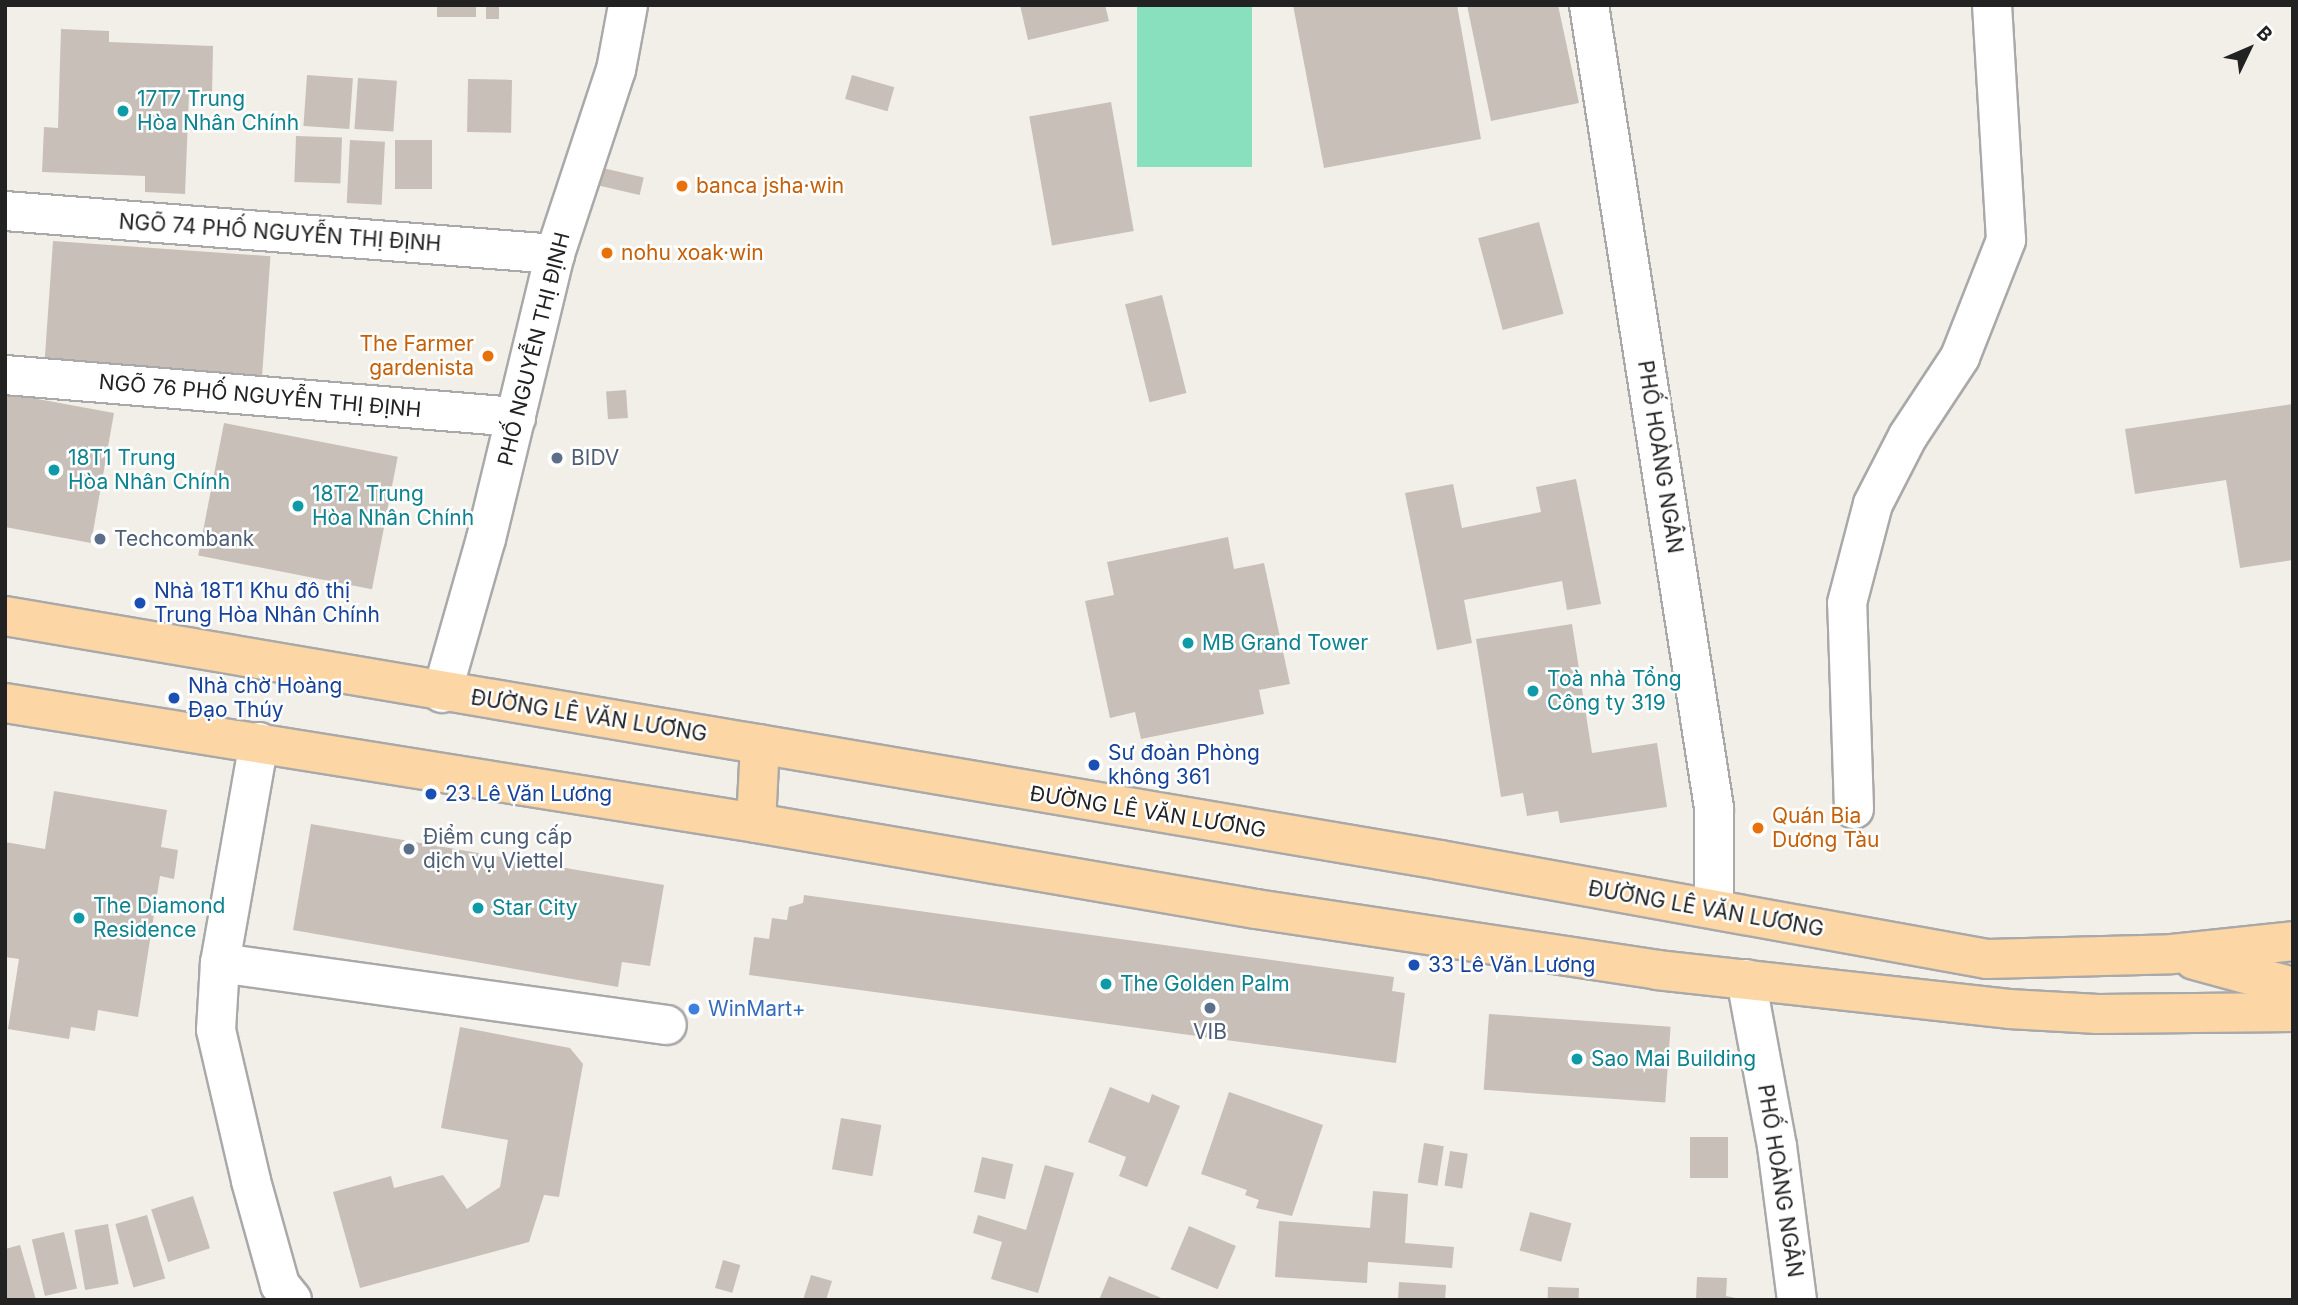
<!DOCTYPE html>
<html>
<head>
<meta charset="utf-8">
<style>
  body { margin:0 }
  #map { position:relative; width:2298px; height:1305px; overflow:hidden; background:#f2efe9; font-family:Inter,sans-serif }
  div>[style] { position:absolute }
  .pitch>* { inset:0; background:#88e0be; transform-origin:0 0 }
  .building>* { inset:0; background:#c7bfb8; transform-origin:0 0 }
  .roads { filter:drop-shadow(2px 0 #a9a9a9) drop-shadow(-2px 0 #a9a9a9) drop-shadow(0 2px #a9a9a9) drop-shadow(0 -2px #a9a9a9) }
  .minor>* { height:38px; margin:-19px; padding:0 19px; transform-origin:19px; border-radius:19px; background:#fff }
  .major>* { height:38px; margin:-19px; padding:0 19px; transform-origin:19px; border-radius:19px; background:#fcd6a4 }
  .dots>* { width:19px; height:19px; translate:-50% -50%; box-sizing:border-box; border:4px solid #fff; border-radius:50% }
  span { translate:-50% -50%; white-space:nowrap; text-align:center; line-height:1.15; -webkit-text-stroke:5px #fff; paint-order:stroke }
  .culture-label { font-size:21px; color:#0d838f }
  .left { translate:0 -50%; text-align:left }
  .food-label { font-size:21px; color:#c56008 }
  .right { translate:-100% -50%; text-align:right }
  .street-label { font-size:21px; color:#222 }
  .service-label { font-size:21px; color:#4e5e75 }
  .transit-label { font-size:21px; color:#164399 }
  .shop-label { font-size:21px; color:#366cbe }
  .frame { position:absolute; inset:0; border:7px solid #222; pointer-events:none }
  .north { position:absolute; left:2214px; top:14px; width:70px; height:70px; -webkit-text-stroke:5px #fff; paint-order:stroke; rotate:46deg; font-size:19px; font-weight:700; line-height:28px; text-align:center; color:#222 }
  .north::after { content:''; display:block; margin:auto; width:24px; height:32px; background:#222; clip-path:polygon(50% 0,100% 100%,50% 72%,0 100%) }
</style>
</head>
<body>
<div id="map">
  <div class="pitch">
    <i style="left:1137px;top:5px;width:115px;height:162px"></i>
  </div>
  <div class="building">
    <i style="left:437px;top:5px;width:39px;height:12px"></i>
    <i style="left:486px;top:5px;width:13px;height:14px"></i>
    <i style="clip-path:polygon(1020px 5px,1105px 5px,1109px 21px,1028px 40px)"></i>
    <i style="clip-path:polygon(1293px 5px,1457px 5px,1481px 139px,1324px 168px)"></i>
    <i style="clip-path:polygon(1467px 5px,1558px 5px,1579px 103px,1491px 121px)"></i>
    <i style="clip-path:polygon(61px 29px,109px 31px,109px 42px,213px 46px,212px 95px,189px 94px,185px 194px,145px 192px,145px 176px,42px 172px,44px 127px,58px 128px)"></i>
    <i style="left:307px;top:75px;width:46px;height:51px;rotate:4deg"></i>
    <i style="left:852px;top:75px;width:44px;height:25px;rotate:16deg"></i>
    <i style="left:358px;top:78px;width:39px;height:51px;rotate:4deg"></i>
    <i style="left:468px;top:79px;width:44px;height:53px;rotate:1deg"></i>
    <i style="left:1111px;top:102px;width:131px;height:83px;rotate:80deg"></i>
    <i style="left:296px;top:136px;width:46px;height:46px;rotate:2deg"></i>
    <i style="left:350px;top:140px;width:35px;height:63px;rotate:3deg"></i>
    <i style="left:395px;top:140px;width:37px;height:49px"></i>
    <i style="left:594px;top:166px;width:51px;height:18px;rotate:13deg"></i>
    <i style="left:1539px;top:222px;width:95px;height:63px;rotate:75deg"></i>
    <i style="left:53px;top:241px;width:218px;height:124px;rotate:4deg"></i>
    <i style="left:1162px;top:295px;width:101px;height:38px;rotate:76deg"></i>
    <i style="left:626px;top:390px;width:28px;height:20px;rotate:86deg"></i>
    <i style="clip-path:polygon(5px 393px,114px 413px,91px 543px,5px 527px)"></i>
    <i style="clip-path:polygon(2293px 404px,2293px 560px,2240px 568px,2226px 480px,2135px 494px,2125px 429px)"></i>
    <i style="left:224px;top:423px;width:177px;height:135px;rotate:11deg"></i>
    <i style="clip-path:polygon(1576px 479px,1601px 604px,1567px 610px,1562px 581px,1464px 600px,1472px 643px,1437px 650px,1405px 493px,1453px 484px,1462px 528px,1541px 512px,1536px 487px)"></i>
    <i style="clip-path:polygon(1228px 537px,1234px 569px,1264px 563px,1290px 684px,1259px 690px,1264px 714px,1141px 739px,1135px 712px,1110px 718px,1085px 601px,1114px 595px,1107px 562px)"></i>
    <i style="clip-path:polygon(1572px 624px,1592px 753px,1657px 743px,1667px 807px,1560px 823px,1558px 811px,1527px 816px,1523px 793px,1501px 797px,1476px 639px)"></i>
    <i style="clip-path:polygon(54px 791px,167px 810px,161px 847px,178px 850px,174px 879px,160px 876px,138px 1017px,98px 1010px,95px 1031px,71px 1027px,69px 1039px,8px 1029px,19px 959px,5px 957px,5px 842px,45px 849px)"></i>
    <i style="clip-path:polygon(311px 824px,664px 885px,650px 966px,622px 962px,618px 987px,293px 930px)"></i>
    <i style="clip-path:polygon(804px 895px,1394px 977px,1392px 991px,1405px 993px,1396px 1063px,749px 975px,754px 937px,769px 939px,772px 918px,787px 920px,789px 907px,803px 903px)"></i>
    <i style="left:1489px;top:1014px;width:182px;height:76px;rotate:4deg"></i>
    <i style="clip-path:polygon(460px 1027px,570px 1048px,583px 1064px,559px 1197px,544px 1195px,529px 1242px,360px 1288px,333px 1192px,391px 1176px,394px 1188px,443px 1175px,467px 1209px,500px 1187px,508px 1140px,441px 1128px)"></i>
    <i style="clip-path:polygon(1110px 1087px,1149px 1103px,1152px 1094px,1180px 1106px,1147px 1187px,1119px 1176px,1126px 1157px,1088px 1142px)"></i>
    <i style="clip-path:polygon(1229px 1092px,1323px 1125px,1292px 1216px,1256px 1208px,1259px 1200px,1245px 1195px,1247px 1190px,1201px 1174px)"></i>
    <i style="left:841px;top:1118px;width:41px;height:52px;rotate:10deg"></i>
    <i style="left:1690px;top:1137px;width:38px;height:41px"></i>
    <i style="left:1424px;top:1143px;width:20px;height:40px;rotate:9deg"></i>
    <i style="left:1450px;top:1151px;width:18px;height:35px;rotate:9deg"></i>
    <i style="left:982px;top:1157px;width:32px;height:36px;rotate:13deg"></i>
    <i style="clip-path:polygon(1045px 1165px,1074px 1173px,1038px 1293px,991px 1279px,1002px 1242px,973px 1233px,978px 1215px,1026px 1230px)"></i>
    <i style="clip-path:polygon(1373px 1191px,1408px 1194px,1405px 1243px,1454px 1247px,1452px 1268px,1368px 1262px,1367px 1283px,1275px 1277px,1279px 1221px,1370px 1228px)"></i>
    <i style="left:193px;top:1196px;width:55px;height:44px;rotate:72deg"></i>
    <i style="left:1530px;top:1212px;width:43px;height:40px;rotate:15deg"></i>
    <i style="left:147px;top:1215px;width:66px;height:33px;rotate:74deg"></i>
    <i style="left:108px;top:1224px;width:61px;height:34px;rotate:80deg"></i>
    <i style="left:1189px;top:1226px;width:51px;height:47px;rotate:23deg"></i>
    <i style="left:64px;top:1232px;width:58px;height:33px;rotate:77deg"></i>
    <i style="clip-path:polygon(20px 1245px,36px 1300px,5px 1300px,5px 1249px)"></i>
    <i style="left:723px;top:1260px;width:18px;height:29px;rotate:16deg"></i>
    <i style="clip-path:polygon(811px 1275px,832px 1281px,826px 1300px,803px 1300px)"></i>
    <i style="clip-path:polygon(1109px 1276px,1159px 1297px,1166px 1300px,1099px 1300px)"></i>
    <i style="clip-path:polygon(1697px 1277px,1727px 1278px,1726px 1296px,1746px 1300px,1696px 1300px)"></i>
    <i style="clip-path:polygon(1399px 1282px,1446px 1285px,1445px 1300px,1398px 1300px)"></i>
    <i style="left:1548px;top:1287px;width:31px;height:13px;rotate:2deg"></i>
  </div>
  <div class="roads">
    <div class="minor">
      <i style="left:1589px;top:5px;width:813px;rotate:81.15deg"></i>
      <i style="left:1714px;top:808px;width:101px;rotate:90deg"></i>
      <i style="left:5px;top:211px;width:552px;rotate:4.47deg"></i>
      <i style="left:5px;top:375px;width:513px;rotate:4.7deg"></i>
      <i style="left:442px;top:693px;width:160px;rotate:-74.1deg"></i>
      <i style="left:486px;top:539px;width:293px;rotate:-76.4deg"></i>
      <i style="left:555px;top:254px;width:194px;rotate:-71.7deg"></i>
      <i style="left:616px;top:70px;width:66px;rotate:-79.5deg"></i>
      <i style="left:259px;top:742px;width:224px;rotate:100deg"></i>
      <i style="left:220px;top:963px;width:67px;rotate:93.4deg"></i>
      <i style="left:216px;top:1030px;width:155px;rotate:76.9deg"></i>
      <i style="left:251px;top:1181px;width:108px;rotate:74.4deg"></i>
      <i style="left:280px;top:1285px;width:19px;rotate:51deg"></i>
      <i style="left:1854px;top:809px;width:206px;rotate:-91.9deg"></i>
      <i style="left:1847px;top:603px;width:102px;rotate:-75.3deg"></i>
      <i style="left:1873px;top:504px;width:76px;rotate:-62.8deg"></i>
      <i style="left:1908px;top:436px;width:95px;rotate:-56.6deg"></i>
      <i style="left:1960px;top:357px;width:126px;rotate:-68.5deg"></i>
      <i style="left:2006px;top:240px;width:235px;rotate:-93.4deg"></i>
      <i style="left:220px;top:963px;width:451px;rotate:7.9deg"></i>
      <i style="left:1746px;top:979px;width:170px;rotate:79.5deg"></i>
      <i style="left:1777px;top:1146px;width:155px;rotate:82.6deg"></i>
    </div>
    <div class="major">
      <i style="left:5px;top:616px;width:1456px;rotate:9.65deg"></i>
      <i style="left:1440px;top:860px;width:556px;rotate:10.26deg"></i>
      <i style="left:1987px;top:959px;width:185px;rotate:-1.5deg"></i>
      <i style="left:2172px;top:954px;width:122px;rotate:-6.1deg"></i>
      <i style="left:5px;top:703px;width:761px;rotate:9.08deg"></i>
      <i style="left:756px;top:823px;width:507px;rotate:9.76deg"></i>
      <i style="left:1256px;top:909px;width:406px;rotate:8.6deg"></i>
      <i style="left:1657px;top:970px;width:354px;rotate:6.3deg"></i>
      <i style="left:2009px;top:1009px;width:89px;rotate:3.2deg"></i>
      <i style="left:2098px;top:1014px;width:195px;rotate:-0.6deg"></i>
      <i style="left:756px;top:823px;width:79px;rotate:-87.1deg"></i>
      <i style="left:2194px;top:960px;width:95px;rotate:15.2deg"></i>
    </div>
  </div>
  <div class="dots">
    <i style="left:123px;top:111px;background:#0f9aa8"></i>
    <i style="left:682px;top:186px;background:#e8710a"></i>
    <i style="left:607px;top:253px;background:#e8710a"></i>
    <i style="left:488px;top:356px;background:#e8710a"></i>
    <i style="left:557px;top:458px;background:#5c6f8a"></i>
    <i style="left:54px;top:470px;background:#0f9aa8"></i>
    <i style="left:298px;top:506px;background:#0f9aa8"></i>
    <i style="left:100px;top:539px;background:#5c6f8a"></i>
    <i style="left:140px;top:603px;background:#1a4fb4"></i>
    <i style="left:1188px;top:643px;background:#0f9aa8"></i>
    <i style="left:1533px;top:691px;background:#0f9aa8"></i>
    <i style="left:174px;top:698px;background:#1a4fb4"></i>
    <i style="left:1094px;top:765px;background:#1a4fb4"></i>
    <i style="left:431px;top:794px;background:#1a4fb4"></i>
    <i style="left:1758px;top:828px;background:#e8710a"></i>
    <i style="left:409px;top:849px;background:#5c6f8a"></i>
    <i style="left:478px;top:908px;background:#0f9aa8"></i>
    <i style="left:79px;top:918px;background:#0f9aa8"></i>
    <i style="left:1414px;top:965px;background:#1a4fb4"></i>
    <i style="left:1106px;top:984px;background:#0f9aa8"></i>
    <i style="left:1210px;top:1008px;background:#5c6f8a"></i>
    <i style="left:694px;top:1009px;background:#3f7fe0"></i>
    <i style="left:1577px;top:1059px;background:#0f9aa8"></i>
  </div>
  <div class="culture-label">
    <span class="left" style="left:137px;top:111px">17T7 Trung<br>Hòa Nhân Chính</span>
    <span class="left" style="left:68px;top:470px">18T1 Trung<br>Hòa Nhân Chính</span>
    <span class="left" style="left:312px;top:506px">18T2 Trung<br>Hòa Nhân Chính</span>
    <span class="left" style="left:1202px;top:643px">MB Grand Tower</span>
    <span class="left" style="left:1547px;top:691px">Toà nhà Tổng<br>Công ty 319</span>
    <span class="left" style="left:93px;top:918px">The Diamond<br>Residence</span>
    <span class="left" style="left:492px;top:908px">Star City</span>
    <span class="left" style="left:1120px;top:984px">The Golden Palm</span>
    <span class="left" style="left:1591px;top:1059px">Sao Mai Building</span>
  </div>
  <div class="food-label">
    <span class="left" style="left:696px;top:186px">banca jsha·win</span>
    <span class="left" style="left:621px;top:253px">nohu xoak·win</span>
    <span class="right" style="left:474px;top:356px">The Farmer<br>gardenista</span>
    <span class="left" style="left:1772px;top:828px">Quán Bia<br>Dương Tàu</span>
  </div>
  <div class="street-label">
    <span style="left:280px;top:233px;rotate:4deg">NGÕ 74 PHỐ NGUYỄN THỊ ĐỊNH</span>
    <span style="left:534px;top:349px;rotate:-76deg">PHỐ NGUYỄN THỊ ĐỊNH</span>
    <span style="left:260px;top:396px;rotate:5deg">NGÕ 76 PHỐ NGUYỄN THỊ ĐỊNH</span>
    <span style="left:1660px;top:457px;rotate:81deg">PHỐ HOÀNG NGÂN</span>
    <span style="left:589px;top:716px;rotate:9deg">ĐƯỜNG LÊ VĂN LƯƠNG</span>
    <span style="left:1148px;top:812px;rotate:9deg">ĐƯỜNG LÊ VĂN LƯƠNG</span>
    <span style="left:1706px;top:909px;rotate:10deg">ĐƯỜNG LÊ VĂN LƯƠNG</span>
    <span style="left:1780px;top:1181px;rotate:81deg">PHỐ HOÀNG NGÂN</span>
  </div>
  <div class="service-label">
    <span class="left" style="left:571px;top:458px">BIDV</span>
    <span class="left" style="left:114px;top:539px">Techcombank</span>
    <span class="left" style="left:423px;top:849px">Điểm cung cấp<br>dịch vụ Viettel</span>
    <span style="left:1210px;top:1032px">VIB</span>
  </div>
  <div class="transit-label">
    <span class="left" style="left:154px;top:603px">Nhà 18T1 Khu đô thị<br>Trung Hòa Nhân Chính</span>
    <span class="left" style="left:188px;top:698px">Nhà chờ Hoàng<br>Đạo Thúy</span>
    <span class="left" style="left:1108px;top:765px">Sư đoàn Phòng<br>không 361</span>
    <span class="left" style="left:445px;top:794px">23 Lê Văn Lương</span>
    <span class="left" style="left:1428px;top:965px">33 Lê Văn Lương</span>
  </div>
  <div class="shop-label">
    <span class="left" style="left:708px;top:1009px">WinMart+</span>
  </div>
  <div class="frame"></div>
  <div class="north">B</div>
</div>
</body>
</html>
